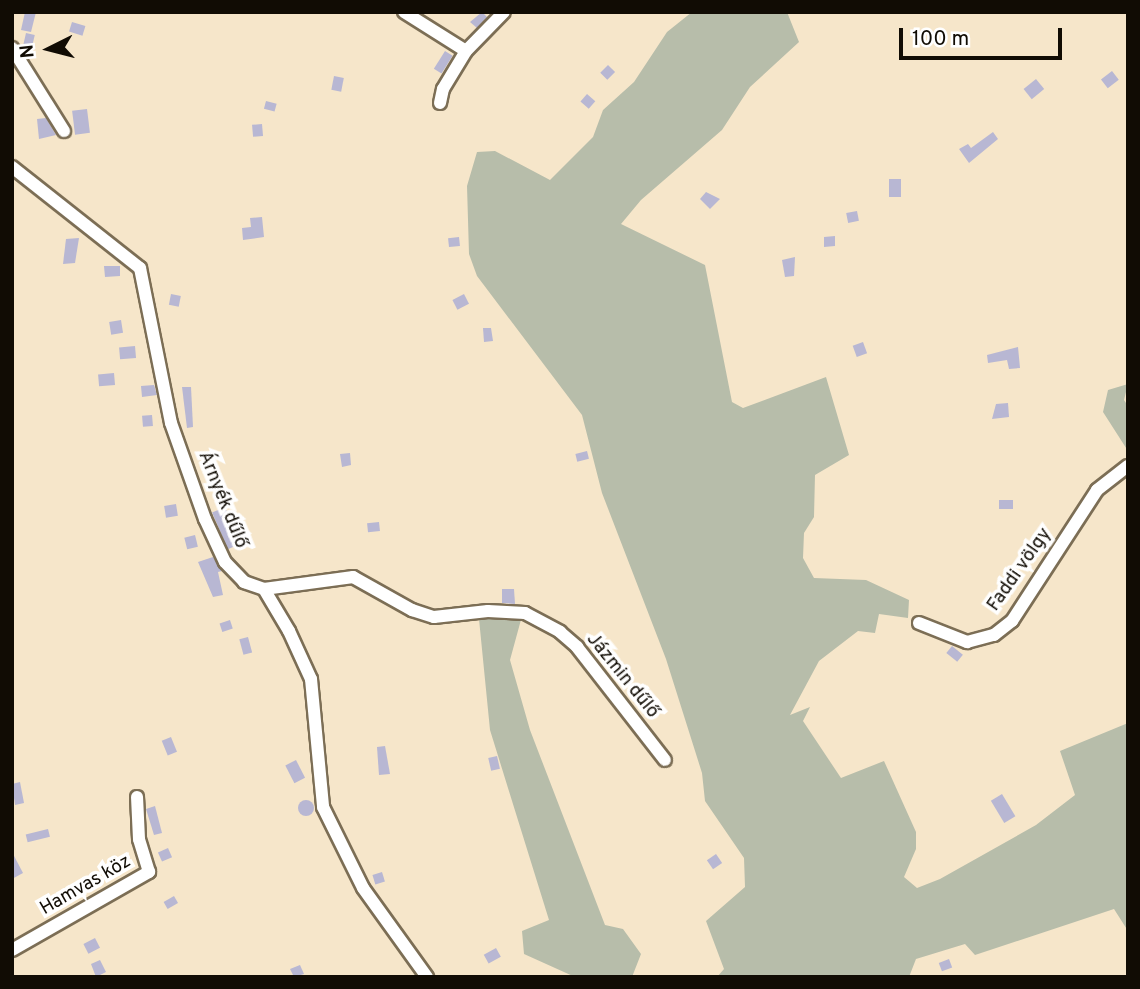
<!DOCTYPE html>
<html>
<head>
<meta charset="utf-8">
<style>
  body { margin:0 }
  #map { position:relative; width:1140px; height:989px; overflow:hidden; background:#f6e6ca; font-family:Overpass,sans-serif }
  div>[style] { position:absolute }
  .green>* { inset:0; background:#b7bdaa }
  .building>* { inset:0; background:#b8b7d3; transform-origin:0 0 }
  .round { border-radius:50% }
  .roads { filter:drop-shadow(2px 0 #7c6e55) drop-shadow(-2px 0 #7c6e55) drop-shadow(0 2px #7c6e55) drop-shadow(0 -2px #7c6e55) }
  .minor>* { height:12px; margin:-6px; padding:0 6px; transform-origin:6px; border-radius:6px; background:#fff }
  span { translate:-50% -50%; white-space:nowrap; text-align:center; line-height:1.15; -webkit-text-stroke:7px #fff; paint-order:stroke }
  .street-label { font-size:19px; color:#110c04 }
  .frame { position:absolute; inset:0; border:14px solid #110c04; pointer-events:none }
  .north { position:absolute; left:14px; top:14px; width:70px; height:70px; -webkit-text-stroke:5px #fff; paint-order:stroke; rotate:264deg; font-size:19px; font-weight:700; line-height:28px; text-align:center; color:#110c04 }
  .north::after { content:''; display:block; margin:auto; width:24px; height:32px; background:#110c04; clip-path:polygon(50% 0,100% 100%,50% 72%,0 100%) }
  .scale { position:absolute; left:899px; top:28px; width:163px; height:32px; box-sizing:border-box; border:4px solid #110c04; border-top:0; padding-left:9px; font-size:21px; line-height:24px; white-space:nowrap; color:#110c04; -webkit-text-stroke:5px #fff; paint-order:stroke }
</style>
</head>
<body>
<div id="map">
  <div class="green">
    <i style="clip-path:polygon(692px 12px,787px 12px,799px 42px,750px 87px,722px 130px,641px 200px,621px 224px,705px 265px,732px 402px,743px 408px,826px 377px,849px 455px,815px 475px,814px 517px,804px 533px,803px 558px,814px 578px,866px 580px,909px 600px,908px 618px,879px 614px,875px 633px,858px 631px,819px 661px,790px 715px,810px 707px,803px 721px,841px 778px,884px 761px,916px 832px,916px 849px,904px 877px,917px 888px,940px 879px,1036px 825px,1075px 795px,1060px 751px,1128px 723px,1128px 931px,1114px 909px,975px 955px,965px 944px,916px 959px,909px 977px,717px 977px,724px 969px,706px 921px,745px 887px,744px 858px,705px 801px,702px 773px,666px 659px,602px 493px,582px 415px,477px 276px,469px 254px,467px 186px,477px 152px,495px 151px,550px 180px,593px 137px,603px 110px,634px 82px,667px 32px)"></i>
    <i style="clip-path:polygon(1128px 384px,1124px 400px,1128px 406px,1128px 451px,1103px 412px,1108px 390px)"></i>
    <i style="clip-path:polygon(499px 614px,522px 616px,510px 660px,530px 730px,605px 925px,623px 929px,641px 954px,632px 977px,575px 977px,524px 954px,522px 931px,549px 920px,490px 730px,479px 619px)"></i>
  </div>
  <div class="building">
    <i style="clip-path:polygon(25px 12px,36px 12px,31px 32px,21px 30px)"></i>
    <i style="clip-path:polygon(482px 12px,487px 17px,477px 28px,470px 22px)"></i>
    <i style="left:72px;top:22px;width:14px;height:10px;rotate:17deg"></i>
    <i style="left:26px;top:33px;width:9px;height:11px;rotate:13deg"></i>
    <i style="left:445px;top:51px;width:9px;height:21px;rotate:32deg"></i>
    <i style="left:608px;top:65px;width:10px;height:11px;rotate:45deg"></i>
    <i style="left:1112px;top:71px;width:11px;height:14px;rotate:52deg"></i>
    <i style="left:334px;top:76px;width:10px;height:14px;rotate:11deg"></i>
    <i style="left:1036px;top:79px;width:13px;height:16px;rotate:51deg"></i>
    <i style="left:587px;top:94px;width:11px;height:10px;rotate:41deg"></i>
    <i style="left:266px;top:101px;width:11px;height:8px;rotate:15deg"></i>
    <i style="left:87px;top:109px;width:24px;height:15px;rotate:83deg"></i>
    <i style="clip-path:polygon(46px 118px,56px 135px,39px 139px,37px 119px)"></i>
    <i style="left:262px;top:124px;width:12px;height:10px;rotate:85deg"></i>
    <i style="clip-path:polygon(993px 132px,998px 139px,969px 163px,959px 149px,968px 144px,971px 148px)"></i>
    <i style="left:889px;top:179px;width:12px;height:18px"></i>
    <i style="clip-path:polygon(706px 192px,720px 199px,710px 209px,700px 199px)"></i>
    <i style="left:857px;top:211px;width:10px;height:11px;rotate:79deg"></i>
    <i style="clip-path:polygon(262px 217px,264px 237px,243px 240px,242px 228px,251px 227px,250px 218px)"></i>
    <i style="clip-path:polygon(835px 236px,835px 246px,824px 247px,824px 237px)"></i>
    <i style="left:459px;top:237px;width:9px;height:11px;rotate:84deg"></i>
    <i style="clip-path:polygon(79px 238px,75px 263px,63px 264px,66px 239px)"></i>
    <i style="clip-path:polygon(795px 257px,794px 276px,785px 277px,782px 260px)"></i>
    <i style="clip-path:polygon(104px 266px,120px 266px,120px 276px,105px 277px)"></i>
    <i style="left:171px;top:294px;width:10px;height:11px;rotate:11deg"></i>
    <i style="left:464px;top:294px;width:11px;height:13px;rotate:63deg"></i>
    <i style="left:121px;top:320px;width:13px;height:12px;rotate:81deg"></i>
    <i style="clip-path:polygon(483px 328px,491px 328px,493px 341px,484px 342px)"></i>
    <i style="left:863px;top:342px;width:12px;height:11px;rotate:70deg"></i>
    <i style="left:135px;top:346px;width:12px;height:16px;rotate:85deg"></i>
    <i style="clip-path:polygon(1018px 347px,1020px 368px,1009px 369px,1007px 360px,988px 363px,987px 355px)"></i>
    <i style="left:114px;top:373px;width:12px;height:16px;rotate:85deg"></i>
    <i style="clip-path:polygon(154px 385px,157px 395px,142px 397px,141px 386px)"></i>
    <i style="clip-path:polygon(182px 387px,191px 387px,193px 427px,187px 428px)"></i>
    <i style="clip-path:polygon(1008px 403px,1009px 417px,992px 419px,996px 404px)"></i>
    <i style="left:152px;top:415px;width:11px;height:10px;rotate:85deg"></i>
    <i style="left:587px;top:451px;width:8px;height:12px;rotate:76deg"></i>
    <i style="clip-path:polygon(350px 453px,351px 465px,342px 467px,340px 454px)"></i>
    <i style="left:1013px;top:500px;width:9px;height:14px;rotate:90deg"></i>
    <i style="left:176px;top:504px;width:12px;height:12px;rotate:81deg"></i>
    <i style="left:225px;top:507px;width:40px;height:14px;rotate:67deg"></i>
    <i style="left:379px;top:522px;width:9px;height:12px;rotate:84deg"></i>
    <i style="left:195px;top:535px;width:12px;height:11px;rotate:76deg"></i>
    <i style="clip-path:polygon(213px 557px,222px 571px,218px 572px,223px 595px,213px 597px,198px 562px)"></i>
    <i style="clip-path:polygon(502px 589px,514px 589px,515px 604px,502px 603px)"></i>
    <i style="left:230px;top:620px;width:9px;height:11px;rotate:72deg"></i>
    <i style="left:248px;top:637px;width:16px;height:9px;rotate:75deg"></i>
    <i style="left:952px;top:646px;width:14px;height:9px;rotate:39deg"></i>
    <i style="left:171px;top:737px;width:16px;height:10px;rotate:68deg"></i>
    <i style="clip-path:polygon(385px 746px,390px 774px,379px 775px,377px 747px)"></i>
    <i style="left:497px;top:756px;width:13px;height:9px;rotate:77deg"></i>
    <i style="left:296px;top:760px;width:20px;height:12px;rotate:63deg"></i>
    <i style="clip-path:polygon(20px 782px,24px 803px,15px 805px,12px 784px)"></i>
    <i style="left:1002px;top:794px;width:26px;height:13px;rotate:59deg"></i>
    <i class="round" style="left:298px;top:800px;width:16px;height:16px"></i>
    <i style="clip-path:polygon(155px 806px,162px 833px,154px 835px,146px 809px)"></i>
    <i style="left:48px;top:829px;width:8px;height:23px;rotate:76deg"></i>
    <i style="left:168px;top:848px;width:10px;height:11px;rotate:66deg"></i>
    <i style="clip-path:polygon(12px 852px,23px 873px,12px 879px)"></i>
    <i style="left:716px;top:854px;width:11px;height:11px;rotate:56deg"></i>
    <i style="left:382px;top:872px;width:10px;height:10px;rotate:73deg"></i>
    <i style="left:174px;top:896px;width:8px;height:12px;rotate:60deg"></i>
    <i style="left:95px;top:938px;width:11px;height:13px;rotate:63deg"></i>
    <i style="left:496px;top:948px;width:10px;height:14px;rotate:61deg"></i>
    <i style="left:949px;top:959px;width:9px;height:11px;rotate:69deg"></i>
    <i style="clip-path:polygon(100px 960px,106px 972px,96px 977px,91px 964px)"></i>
    <i style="clip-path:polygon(300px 965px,304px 974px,294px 977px,290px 969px)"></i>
  </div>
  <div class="roads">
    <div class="minor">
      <i style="left:404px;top:12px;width:73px;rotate:32.2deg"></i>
      <i style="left:12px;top:48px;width:98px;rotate:57.9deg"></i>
      <i style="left:440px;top:103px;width:14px;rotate:-78deg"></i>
      <i style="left:443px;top:89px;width:44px;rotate:-58.8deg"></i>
      <i style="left:466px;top:51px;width:54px;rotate:-45.7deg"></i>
      <i style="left:12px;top:167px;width:163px;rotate:38.3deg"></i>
      <i style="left:140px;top:268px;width:158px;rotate:78.7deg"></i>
      <i style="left:171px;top:423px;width:102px;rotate:70.5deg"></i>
      <i style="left:205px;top:519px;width:47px;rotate:65.1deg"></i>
      <i style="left:225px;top:562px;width:28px;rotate:46deg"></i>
      <i style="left:244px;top:582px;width:21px;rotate:19deg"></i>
      <i style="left:264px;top:589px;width:49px;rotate:59.2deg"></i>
      <i style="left:289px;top:631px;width:53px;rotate:65.4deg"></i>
      <i style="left:311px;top:679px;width:129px;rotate:84.6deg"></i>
      <i style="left:323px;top:807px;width:90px;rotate:63.7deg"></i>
      <i style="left:363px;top:888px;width:110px;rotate:54.3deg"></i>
      <i style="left:264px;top:589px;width:90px;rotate:-7.7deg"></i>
      <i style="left:353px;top:577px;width:68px;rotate:29.2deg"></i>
      <i style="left:412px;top:610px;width:23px;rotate:18deg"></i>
      <i style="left:434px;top:617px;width:54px;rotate:-6.3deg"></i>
      <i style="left:488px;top:611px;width:37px;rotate:3deg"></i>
      <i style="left:525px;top:613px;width:40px;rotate:28deg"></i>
      <i style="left:560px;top:632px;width:23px;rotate:41deg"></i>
      <i style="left:577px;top:647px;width:143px;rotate:52.1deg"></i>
      <i style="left:919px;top:623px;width:52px;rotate:21.6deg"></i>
      <i style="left:967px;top:642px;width:28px;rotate:-15deg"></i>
      <i style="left:994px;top:635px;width:23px;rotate:-38deg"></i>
      <i style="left:1012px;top:621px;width:156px;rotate:-57deg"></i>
      <i style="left:1097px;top:490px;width:39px;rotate:-38deg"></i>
      <i style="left:12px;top:950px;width:158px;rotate:-29.7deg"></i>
      <i style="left:149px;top:872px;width:34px;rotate:-107deg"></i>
      <i style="left:139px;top:839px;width:42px;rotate:-92.7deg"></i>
    </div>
  </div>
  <div class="street-label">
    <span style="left:222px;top:500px;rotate:68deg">Árnyék dűlő</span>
    <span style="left:1020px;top:570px;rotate:-55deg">Faddi völgy</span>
    <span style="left:622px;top:676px;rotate:51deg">Jázmin dűlő</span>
    <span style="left:86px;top:886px;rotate:-30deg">Hamvas köz</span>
  </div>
  <div class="frame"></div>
  <div class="north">N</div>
  <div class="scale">100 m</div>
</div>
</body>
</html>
